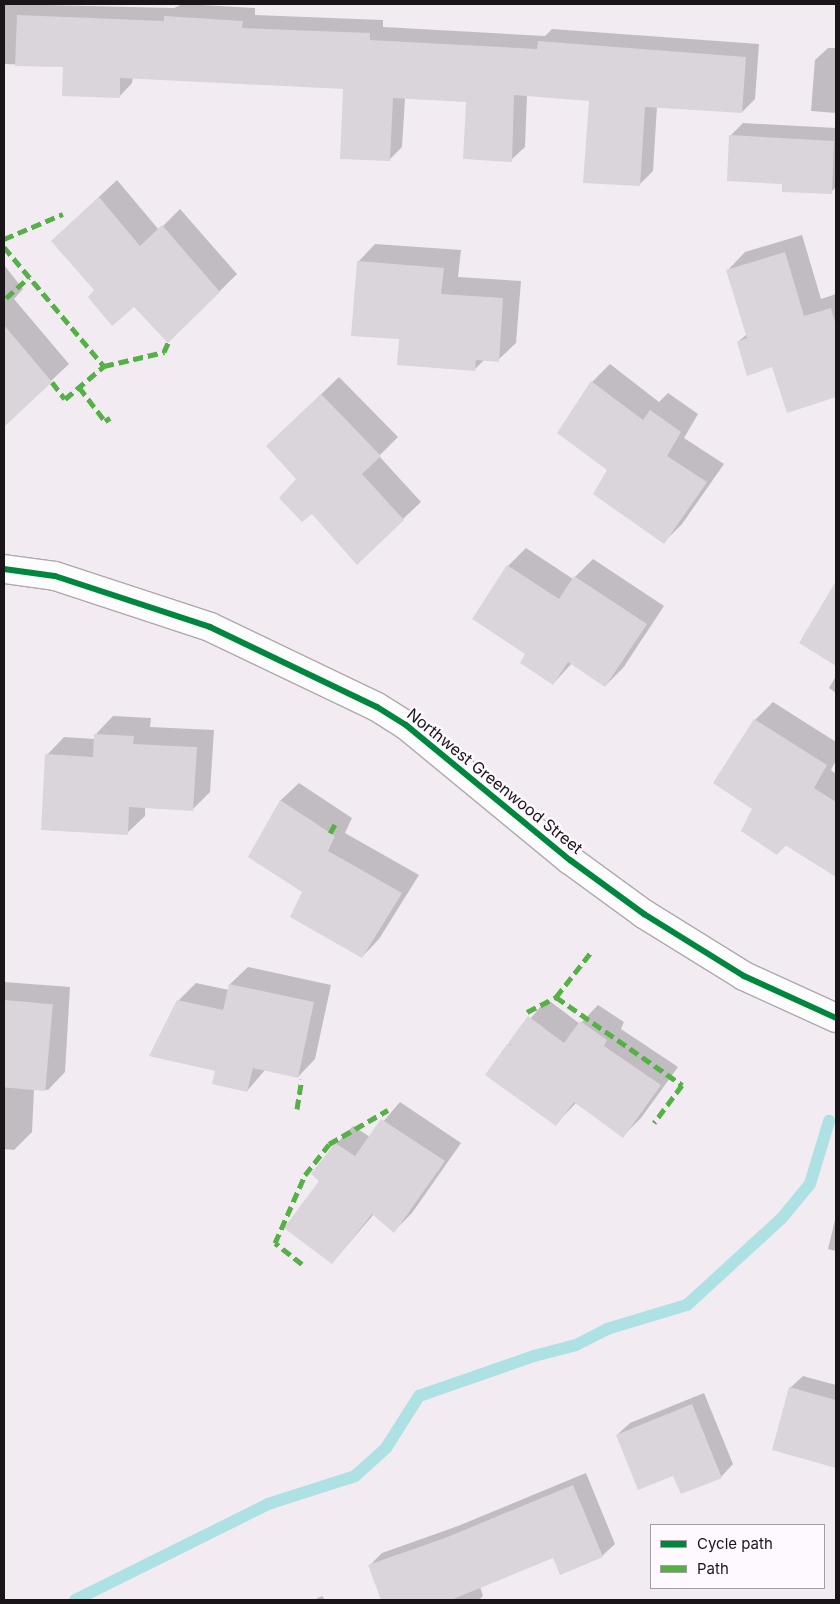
<!DOCTYPE html>
<html>
<head>
<meta charset="utf-8">
<style>
  body { margin:0 }
  #map { position:relative; width:840px; height:1604px; overflow:hidden; background:#f2ecf2; font-family:Inter,sans-serif }
  div>[style] { position:absolute }
  .shadow>* { inset:0; background:#0003 }
  .stream>* { height:12px; margin:-6px; padding:0 6px; transform-origin:6px; border-radius:6px; background:#ade1e3 }
  .building>* { inset:0; background:#dad5da; transform-origin:0 0 }
  .roads { filter:drop-shadow(1px 0 #ada9ad) drop-shadow(-1px 0 #ada9ad) drop-shadow(0 1px #ada9ad) drop-shadow(0 -1px #ada9ad) }
  .street>* { height:28px; margin:-14px; padding:0 14px; transform-origin:14px; border-radius:14px; background:#fdfcfd }
  .quiet>* { height:5px; margin-top:-2.5px; transform-origin:0; background:repeating-linear-gradient(90deg,#55b145 0 10px,transparent 0 15px) }
  .cycleway>* { height:6px; margin:-3px; padding:0 3px; transform-origin:3px; border-radius:3px; background:#00873e }
  span { translate:-50% -50%; white-space:nowrap; text-align:center; line-height:1.15; -webkit-text-stroke:4.5px #fef9fe; paint-order:stroke }
  .street-label { font-size:16px; color:#191519 }
  .frame { position:absolute; inset:0; border:5px solid #191519; pointer-events:none }
  .legend { position:absolute; left:650px; top:1524px; width:175px; height:65px; box-sizing:border-box; background:#fef9fe; border:1px solid #a29ea2; margin:0; padding:6px 9px; list-style:none; font-size:15px; color:#191519 }
  .legend li { display:flex; align-items:center; gap:10px; height:25px }
  .legend b { width:25px; border:1px solid #a29ea2 }
</style>
</head>
<body>
<div id="map">
  <div class="shadow">
    <i style="clip-path:polygon(4px 4px,174px 8px,183px 4px,255px 8px,255px 15px,383px 20px,383px 27px,545px 36px,552px 29px,759px 44px,755px 99px,742px 112px,657px 106px,653px 171px,639px 185px,590px 100px,527px 95px,525px 147px,511px 160px,468px 101px,405px 98px,402px 147px,389px 160px,344px 88px,133px 77px,132px 83px,119px 97px,64px 66px,4px 64px)"></i>
    <i style="clip-path:polygon(828px 48px,836px 48px,836px 113px,811px 111px,815px 60px)"></i>
    <i style="clip-path:polygon(743px 123px,836px 128px,836px 187px,831px 192px,783px 183px,730px 136px)"></i>
    <i style="clip-path:polygon(117px 180px,159px 230px,180px 209px,237px 274px,220px 291px,134px 305px,96px 290px,52px 241px)"></i>
    <i style="clip-path:polygon(802px 235px,821px 299px,836px 294px,836px 396px,788px 412px,773px 365px,738px 342px,747px 334px,728px 270px,745px 252px)"></i>
    <i style="clip-path:polygon(375px 244px,461px 250px,458px 277px,521px 281px,516px 343px,498px 360px,485px 359px,475px 369px,358px 262px)"></i>
    <i style="clip-path:polygon(4px 265px,23px 289px,14px 299px,69px 364px,4px 425px)"></i>
    <i style="clip-path:polygon(610px 364px,659px 402px,668px 393px,698px 414px,684px 438px,724px 464px,682px 524px,664px 542px,592px 382px)"></i>
    <i style="clip-path:polygon(339px 377px,398px 437px,379px 456px,421px 502px,403px 519px,298px 479px,286px 428px)"></i>
    <i style="clip-path:polygon(526px 548px,573px 579px,593px 559px,664px 606px,623px 668px,605px 686px,572px 663px,553px 684px,527px 654px,508px 566px)"></i>
    <i style="clip-path:polygon(836px 584px,836px 664px,801px 643px)"></i>
    <i style="clip-path:polygon(836px 676px,836px 693px,829px 688px)"></i>
    <i style="clip-path:polygon(773px 702px,836px 742px,836px 760px,831px 770px,836px 774px,834px 875px,787px 844px,777px 854px,754px 809px,755px 720px)"></i>
    <i style="clip-path:polygon(113px 716px,151px 718px,150px 727px,214px 730px,210px 792px,193px 809px,145px 807px,145px 816px,127px 833px,47px 755px,64px 737px,95px 739px,96px 734px)"></i>
    <i style="clip-path:polygon(299px 783px,352px 818px,345px 833px,419px 875px,379px 939px,362px 957px,304px 891px,249px 856px,281px 800px)"></i>
    <i style="clip-path:polygon(248px 967px,331px 985px,315px 1059px,298px 1077px,265px 1070px,247px 1091px,216px 1070px,178px 1001px,196px 983px,229px 990px,230px 984px)"></i>
    <i style="clip-path:polygon(4px 982px,70px 987px,65px 1072px,48px 1090px,34px 1089px,32px 1132px,14px 1150px,4px 1149px)"></i>
    <i style="clip-path:polygon(547px 999px,580px 1024px,598px 1005px,624px 1022px,621px 1029px,678px 1067px,641px 1118px,623px 1136px,577px 1102px,556px 1124px,508px 1045px)"></i>
    <i style="clip-path:polygon(400px 1102px,461px 1143px,412px 1213px,394px 1231px,374px 1214px,332px 1263px,320px 1181px,336px 1144px,353px 1126px,370px 1137px)"></i>
    <i style="clip-path:polygon(836px 1216px,836px 1251px,828px 1249px)"></i>
    <i style="clip-path:polygon(803px 1376px,836px 1385px,836px 1466px,774px 1449px,790px 1388px)"></i>
    <i style="clip-path:polygon(704px 1393px,733px 1464px,721px 1477px,674px 1474px,617px 1435px,630px 1423px)"></i>
    <i style="clip-path:polygon(586px 1473px,615px 1544px,602px 1556px,554px 1556px,480px 1587px,483px 1596px,479px 1600px,383px 1600px,370px 1565px,382px 1553px,458px 1526px)"></i>
    <i style="clip-path:polygon(322px 1596px,325px 1600px,314px 1600px)"></i>
  </div>
  <div class="stream">
    <i style="left:75px;top:1600px;width:216px;rotate:-26.4deg"></i>
    <i style="left:268px;top:1504px;width:91px;rotate:-17.8deg"></i>
    <i style="left:355px;top:1476px;width:42px;rotate:-42.1deg"></i>
    <i style="left:386px;top:1448px;width:62px;rotate:-57.6deg"></i>
    <i style="left:419px;top:1396px;width:122px;rotate:-19.2deg"></i>
    <i style="left:534px;top:1356px;width:43px;rotate:-14.7deg"></i>
    <i style="left:576px;top:1345px;width:35px;rotate:-27deg"></i>
    <i style="left:607px;top:1329px;width:84px;rotate:-16.7deg"></i>
    <i style="left:687px;top:1305px;width:127px;rotate:-42.5deg"></i>
    <i style="left:781px;top:1219px;width:45px;rotate:-50.4deg"></i>
    <i style="left:810px;top:1184px;width:66px;rotate:-73.2deg"></i>
  </div>
  <div class="building">
    <i style="clip-path:polygon(17px 15px,164px 21px,164px 16px,243px 21px,242px 28px,370px 33px,370px 40px,537px 49px,538px 41px,746px 57px,742px 113px,645px 107px,640px 186px,583px 183px,589px 101px,514px 95px,512px 162px,463px 159px,466px 102px,393px 98px,390px 161px,340px 159px,343px 89px,120px 78px,120px 98px,62px 96px,63px 67px,15px 66px)"></i>
    <i style="clip-path:polygon(729px 135px,834px 141px,832px 194px,782px 192px,782px 184px,727px 181px)"></i>
    <i style="clip-path:polygon(99px 197px,140px 246px,162px 225px,220px 292px,168px 343px,134px 307px,112px 326px,88px 297px,94px 290px,51px 241px)"></i>
    <i style="clip-path:polygon(785px 252px,804px 316px,831px 308px,836px 326px,836px 397px,787px 413px,772px 367px,747px 376px,737px 342px,747px 338px,726px 270px)"></i>
    <i style="clip-path:polygon(357px 261px,444px 268px,441px 294px,503px 298px,499px 362px,476px 360px,475px 371px,397px 365px,399px 339px,351px 336px)"></i>
    <i style="clip-path:polygon(4px 325px,52px 382px,4px 427px)"></i>
    <i style="clip-path:polygon(591px 381px,643px 420px,650px 410px,681px 432px,667px 456px,707px 482px,664px 544px,593px 494px,607px 470px,557px 433px)"></i>
    <i style="clip-path:polygon(321px 394px,381px 456px,362px 474px,404px 520px,357px 565px,312px 514px,302px 522px,279px 498px,296px 479px,266px 446px)"></i>
    <i style="clip-path:polygon(507px 565px,559px 599px,574px 576px,647px 624px,605px 687px,568px 662px,553px 685px,520px 663px,525px 654px,472px 619px)"></i>
    <i style="clip-path:polygon(836px 581px,836px 666px,799px 643px)"></i>
    <i style="clip-path:polygon(754px 719px,827px 765px,814px 788px,836px 802px,836px 877px,785px 845px,777px 855px,741px 831px,752px 809px,713px 783px)"></i>
    <i style="clip-path:polygon(94px 734px,134px 736px,133px 744px,197px 747px,193px 811px,129px 807px,128px 835px,41px 830px,45px 754px,93px 757px)"></i>
    <i style="clip-path:polygon(280px 800px,335px 836px,328px 851px,402px 893px,362px 958px,290px 917px,302px 892px,248px 857px)"></i>
    <i style="clip-path:polygon(229px 984px,314px 1002px,298px 1078px,253px 1068px,247px 1092px,212px 1084px,215px 1071px,149px 1056px,177px 1000px,223px 1010px)"></i>
    <i style="left:4px;top:1000px;width:49px;height:87px;rotate:5deg"></i>
    <i style="clip-path:polygon(528px 1016px,564px 1043px,580px 1021px,607px 1040px,604px 1046px,661px 1085px,623px 1138px,574px 1102px,556px 1126px,485px 1075px,507px 1044px,513px 1046px,508px 1043px)"></i>
    <i style="clip-path:polygon(381px 1119px,445px 1161px,394px 1233px,372px 1214px,332px 1264px,284px 1228px,319px 1181px,311px 1174px,335px 1143px,355px 1156px)"></i>
    <i style="clip-path:polygon(789px 1387px,836px 1400px,836px 1468px,772px 1450px)"></i>
    <i style="clip-path:polygon(692px 1404px,722px 1478px,681px 1494px,673px 1476px,638px 1490px,616px 1435px)"></i>
    <i style="clip-path:polygon(573px 1485px,603px 1557px,560px 1575px,553px 1558px,451px 1600px,381px 1600px,368px 1565px,445px 1538px)"></i>
  </div>
  <div class="roads">
    <div class="street">
      <i style="left:4px;top:569px;width:51px;rotate:7.8deg"></i>
      <i style="left:55px;top:576px;width:163px;rotate:18.2deg"></i>
      <i style="left:210px;top:627px;width:185px;rotate:25.6deg"></i>
      <i style="left:377px;top:707px;width:34px;rotate:32deg"></i>
      <i style="left:406px;top:725px;width:212px;rotate:39.5deg"></i>
      <i style="left:570px;top:860px;width:92px;rotate:36.1deg"></i>
      <i style="left:644px;top:914px;width:118px;rotate:31.8deg"></i>
      <i style="left:744px;top:976px;width:101px;rotate:24.5deg"></i>
    </div>
  </div>
  <div class="quiet">
    <i style="left:4px;top:239px;width:64px;rotate:-23deg"></i>
    <i style="left:4px;top:247px;width:155px;rotate:50deg"></i>
    <i style="left:6px;top:298px;width:31px;rotate:-42deg"></i>
    <i style="left:52px;top:382px;width:21px;rotate:53deg"></i>
    <i style="left:65px;top:399px;width:51px;rotate:-40.2deg"></i>
    <i style="left:104px;top:366px;width:62px;rotate:-13.1deg"></i>
    <i style="left:164px;top:352px;width:10px;rotate:-66deg"></i>
    <i style="left:79px;top:387px;width:43px;rotate:52.6deg"></i>
    <i style="left:105px;top:421px;width:6px;rotate:-31deg"></i>
    <i style="left:330px;top:833px;width:14px;rotate:-60deg"></i>
    <i style="left:556px;top:997px;width:154px;rotate:34.9deg"></i>
    <i style="left:682px;top:1085px;width:47px;rotate:126.4deg"></i>
    <i style="left:527px;top:1012px;width:33px;rotate:-27deg"></i>
    <i style="left:556px;top:997px;width:58px;rotate:-52deg"></i>
    <i style="left:297px;top:1109px;width:30px;rotate:-81deg"></i>
    <i style="left:302px;top:1264px;width:34px;rotate:-142deg"></i>
    <i style="left:275px;top:1243px;width:74px;rotate:-66.2deg"></i>
    <i style="left:305px;top:1175px;width:39px;rotate:-52deg"></i>
    <i style="left:329px;top:1144px;width:68px;rotate:-30deg"></i>
  </div>
  <div class="cycleway">
    <i style="left:4px;top:569px;width:51px;rotate:7.8deg"></i>
    <i style="left:55px;top:576px;width:163px;rotate:18.2deg"></i>
    <i style="left:210px;top:627px;width:185px;rotate:25.6deg"></i>
    <i style="left:377px;top:707px;width:34px;rotate:32deg"></i>
    <i style="left:406px;top:725px;width:212px;rotate:39.5deg"></i>
    <i style="left:570px;top:860px;width:92px;rotate:36.1deg"></i>
    <i style="left:644px;top:914px;width:118px;rotate:31.8deg"></i>
    <i style="left:744px;top:976px;width:101px;rotate:24.5deg"></i>
  </div>
  <div class="street-label">
    <span style="left:495px;top:781px;rotate:39deg">Northwest Greenwood Street</span>
  </div>
  <div class="frame"></div>
  <ul class="legend">
  <li><b style="height:6px;background:#00873e"></b>Cycle path</li>
  <li><b style="height:6px;background:#55b145"></b>Path</li>
  </ul>
</div>
</body>
</html>
